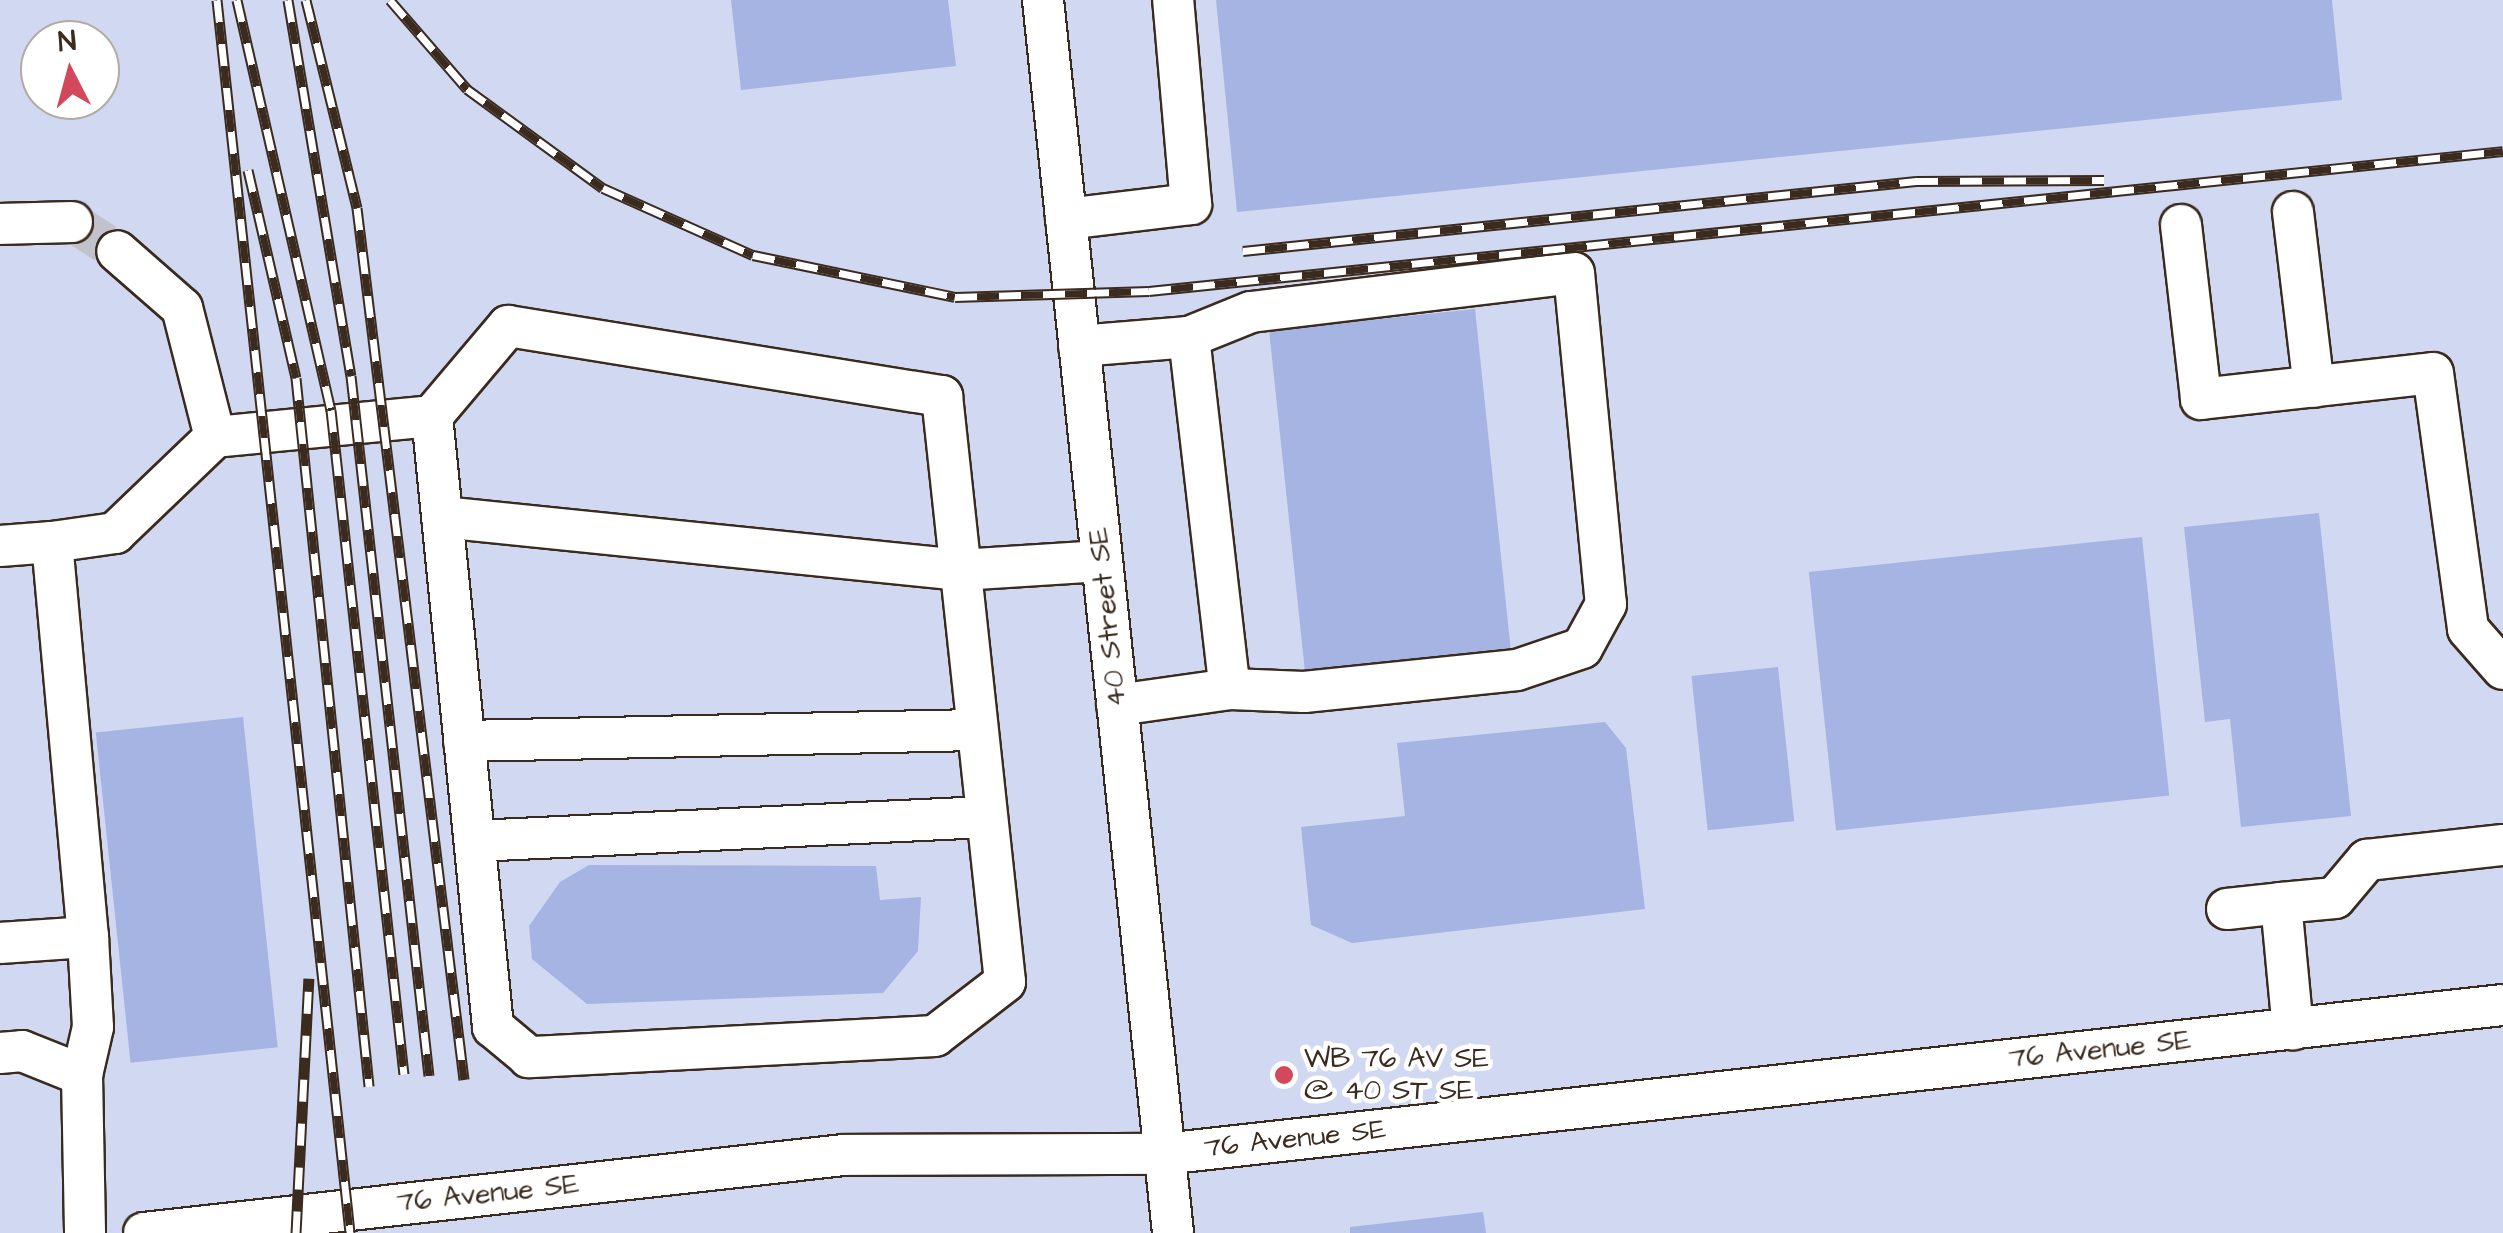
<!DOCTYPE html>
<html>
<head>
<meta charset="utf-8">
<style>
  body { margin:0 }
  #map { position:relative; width:2503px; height:1233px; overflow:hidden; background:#e4e8f7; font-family:"Architects Daughter",sans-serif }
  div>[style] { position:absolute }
  .built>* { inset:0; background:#d1d8f1 }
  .building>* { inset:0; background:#a5b4e3; transform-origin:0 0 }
  .minor-tunnel>* { height:40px; margin-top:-20px; transform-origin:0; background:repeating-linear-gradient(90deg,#c2c2cc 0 40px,transparent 0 60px) }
  .roads { filter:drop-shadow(2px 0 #3b2a1e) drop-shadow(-2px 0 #3b2a1e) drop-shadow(0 2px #3b2a1e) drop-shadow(0 -2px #3b2a1e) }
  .minor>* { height:40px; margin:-20px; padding:0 20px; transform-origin:20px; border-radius:20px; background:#fff }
  .rail>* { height:11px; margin-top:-5.5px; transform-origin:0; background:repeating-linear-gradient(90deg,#fff 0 22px,#3b2a1e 0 44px); box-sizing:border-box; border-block:2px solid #3b2a1e }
  .dots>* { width:28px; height:28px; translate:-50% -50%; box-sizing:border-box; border:5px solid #fff; border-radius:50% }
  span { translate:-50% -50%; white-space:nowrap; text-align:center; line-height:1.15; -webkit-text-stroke:9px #fff; paint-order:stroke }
  .street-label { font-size:28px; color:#3b2a1e }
  .poi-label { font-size:28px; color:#3b2a1e }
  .left { translate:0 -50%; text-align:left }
  .north { position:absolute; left:20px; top:20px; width:100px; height:100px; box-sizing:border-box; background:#fff; border:2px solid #b1aaa5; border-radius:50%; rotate:354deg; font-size:28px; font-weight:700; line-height:40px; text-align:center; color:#3b2a1e }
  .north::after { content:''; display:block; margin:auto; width:35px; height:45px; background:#d1495b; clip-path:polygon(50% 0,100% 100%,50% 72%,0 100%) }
</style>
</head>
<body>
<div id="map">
  <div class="built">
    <i style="clip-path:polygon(evenodd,0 0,2503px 0,2503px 1233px,0 1233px,0 0,40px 40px,100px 40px,100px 100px,40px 100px,40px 40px)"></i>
  </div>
  <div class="building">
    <i style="clip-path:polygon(731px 0,948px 0,956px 66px,741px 90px)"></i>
    <i style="clip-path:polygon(1216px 0,2332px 0,2342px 100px,1237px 212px)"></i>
    <i style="left:1475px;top:309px;width:350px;height:207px;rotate:84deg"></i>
    <i style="clip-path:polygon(2319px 513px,2351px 816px,2241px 827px,2230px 719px,2205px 722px,2184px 527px)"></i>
    <i style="left:2142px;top:537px;width:260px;height:335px;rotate:84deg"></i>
    <i style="left:1778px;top:667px;width:155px;height:87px;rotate:84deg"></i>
    <i style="left:243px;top:717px;width:332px;height:148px;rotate:84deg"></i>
    <i style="clip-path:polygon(1605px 722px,1626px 748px,1645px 909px,1352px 943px,1311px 925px,1301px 827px,1405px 816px,1397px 743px)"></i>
    <i style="clip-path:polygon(589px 865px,876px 866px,880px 900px,921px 897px,918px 951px,883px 993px,587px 1004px,532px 959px,529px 926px,560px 882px)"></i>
    <i style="clip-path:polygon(1483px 1212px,1486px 1233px,1350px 1233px,1350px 1227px)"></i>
  </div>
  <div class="minor-tunnel">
    <i style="left:72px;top:222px;width:54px;rotate:32.8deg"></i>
  </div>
  <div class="roads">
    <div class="minor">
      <i style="left:1043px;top:0;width:1240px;rotate:83.98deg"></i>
      <i style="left:2293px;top:212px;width:176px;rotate:83.2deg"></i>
      <i style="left:1066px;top:219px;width:126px;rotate:-6.8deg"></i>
      <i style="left:1191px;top:204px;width:205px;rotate:-95deg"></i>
      <i style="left:0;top:224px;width:72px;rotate:-1.6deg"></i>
      <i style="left:2181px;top:225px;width:175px;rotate:83.4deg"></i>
      <i style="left:2201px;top:399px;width:233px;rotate:-6.4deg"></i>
      <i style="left:2433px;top:373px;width:258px;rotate:82.2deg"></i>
      <i style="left:2468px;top:629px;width:53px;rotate:48.8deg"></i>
      <i style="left:1189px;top:337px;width:67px;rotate:-22deg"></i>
      <i style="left:1251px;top:312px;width:325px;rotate:-6.9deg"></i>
      <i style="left:1574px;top:273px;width:333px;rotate:84.5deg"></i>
      <i style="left:1606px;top:604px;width:50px;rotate:118.6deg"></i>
      <i style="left:1582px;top:648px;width:69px;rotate:161.3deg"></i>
      <i style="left:1517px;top:670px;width:214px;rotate:174.1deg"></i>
      <i style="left:1304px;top:692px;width:74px;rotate:-177.7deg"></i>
      <i style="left:1079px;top:346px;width:110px;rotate:-4.7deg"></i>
      <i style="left:1189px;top:337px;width:354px;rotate:83.4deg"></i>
      <i style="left:1230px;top:689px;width:114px;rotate:171.9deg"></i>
      <i style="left:215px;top:437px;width:218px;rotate:-5.5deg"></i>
      <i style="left:432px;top:416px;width:118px;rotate:-49.8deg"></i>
      <i style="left:508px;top:326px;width:440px;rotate:9.2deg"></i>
      <i style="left:942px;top:396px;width:589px;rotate:83.86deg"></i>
      <i style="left:1005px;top:982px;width:88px;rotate:142.4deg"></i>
      <i style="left:935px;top:1036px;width:407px;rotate:177deg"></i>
      <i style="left:529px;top:1057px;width:47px;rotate:-140.2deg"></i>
      <i style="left:493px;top:1027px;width:614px;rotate:-95.7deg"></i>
      <i style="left:442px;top:517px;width:521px;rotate:5.84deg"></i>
      <i style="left:960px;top:570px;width:142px;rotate:-3.6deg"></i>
      <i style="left:52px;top:542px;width:64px;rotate:-8.1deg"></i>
      <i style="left:115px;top:533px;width:139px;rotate:-43.8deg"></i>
      <i style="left:215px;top:437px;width:133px;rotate:-104.3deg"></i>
      <i style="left:182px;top:308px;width:86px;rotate:-138.8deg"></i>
      <i style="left:0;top:546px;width:52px;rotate:-4.4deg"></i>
      <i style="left:52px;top:542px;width:397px;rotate:84.8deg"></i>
      <i style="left:88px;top:937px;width:88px;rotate:176.1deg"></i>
      <i style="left:464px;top:741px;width:512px;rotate:-1.23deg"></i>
      <i style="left:475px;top:841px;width:512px;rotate:-2.69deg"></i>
      <i style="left:2281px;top:903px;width:54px;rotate:-5.3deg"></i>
      <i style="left:2335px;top:898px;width:50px;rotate:-49.9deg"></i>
      <i style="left:2367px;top:860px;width:137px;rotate:-6.3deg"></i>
      <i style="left:2227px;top:909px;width:54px;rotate:-6.3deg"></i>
      <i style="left:2281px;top:903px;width:127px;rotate:84.6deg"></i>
      <i style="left:0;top:1053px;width:22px;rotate:-5deg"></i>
      <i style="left:22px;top:1051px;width:65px;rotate:21.8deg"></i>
      <i style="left:82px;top:1075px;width:158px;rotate:88.9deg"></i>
      <i style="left:82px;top:1075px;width:49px;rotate:-77.1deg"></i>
      <i style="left:93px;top:1027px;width:90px;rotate:-93.2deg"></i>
      <i style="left:144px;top:1233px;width:704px;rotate:-6.36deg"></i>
      <i style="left:844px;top:1155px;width:320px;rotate:-0.2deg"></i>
      <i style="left:1164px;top:1154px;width:1347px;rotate:-6.35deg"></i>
    </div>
  </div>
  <div class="rail">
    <i style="left:217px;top:0;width:1240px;rotate:83.84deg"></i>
    <i style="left:237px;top:0;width:421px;rotate:77.1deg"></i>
    <i style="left:331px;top:410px;width:668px;rotate:83.73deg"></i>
    <i style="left:288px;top:0;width:381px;rotate:80.5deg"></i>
    <i style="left:351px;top:376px;width:704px;rotate:83.64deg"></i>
    <i style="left:306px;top:0;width:214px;rotate:76.2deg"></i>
    <i style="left:357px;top:208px;width:878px;rotate:83deg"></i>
    <i style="left:390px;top:0;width:118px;rotate:49.1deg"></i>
    <i style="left:467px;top:89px;width:168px;rotate:36.1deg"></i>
    <i style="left:603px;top:188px;width:164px;rotate:24.1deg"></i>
    <i style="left:753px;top:255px;width:206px;rotate:11.7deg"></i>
    <i style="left:955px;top:297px;width:194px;rotate:-1.8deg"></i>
    <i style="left:1149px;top:291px;width:1361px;rotate:-5.9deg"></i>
    <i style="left:248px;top:170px;width:213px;rotate:77deg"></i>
    <i style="left:296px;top:378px;width:712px;rotate:84.11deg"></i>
    <i style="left:1243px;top:251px;width:677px;rotate:-5.94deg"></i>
    <i style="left:1916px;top:181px;width:188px;rotate:-0.3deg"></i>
    <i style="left:296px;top:1233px;width:255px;rotate:-87.1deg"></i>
  </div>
  <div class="dots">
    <i style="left:1284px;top:1075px;background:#d1495b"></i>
  </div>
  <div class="street-label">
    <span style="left:1108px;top:617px;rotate:-96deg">40 Street SE</span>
    <span style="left:2100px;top:1050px;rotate:-6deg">76 Avenue SE</span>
    <span style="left:1295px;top:1139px;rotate:-6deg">76 Avenue SE</span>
    <span style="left:488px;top:1194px;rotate:-6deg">76 Avenue SE</span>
  </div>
  <div class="poi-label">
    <span class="left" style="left:1304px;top:1075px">WB 76 AV SE<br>@ 40 ST SE</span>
  </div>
  <div class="north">N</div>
</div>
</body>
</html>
